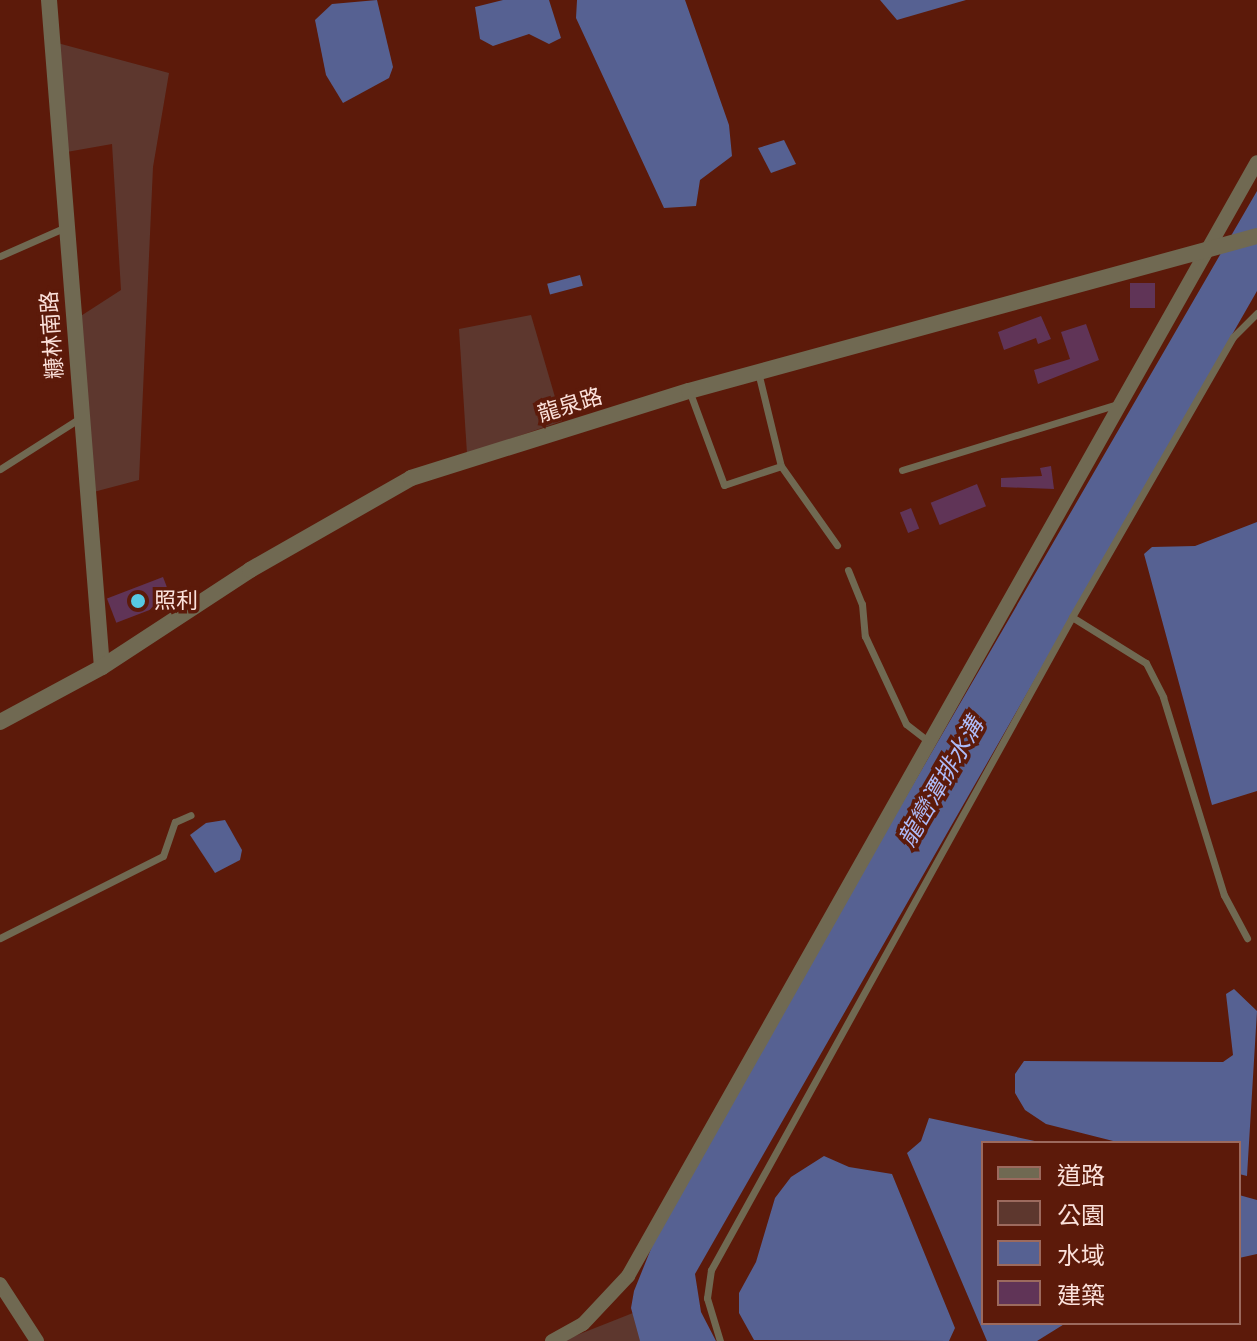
<!DOCTYPE html>
<html>
<head>
<meta charset="utf-8">
<style>
  body { margin:0 }
  #map { position:relative; width:1257px; height:1341px; overflow:hidden; background:#5c1a0a; font-family:Mulish,"Noto Sans TC",sans-serif }
  div>[style] { position:absolute }
  .green>* { inset:0; background:#5d372e }
  .water>* { inset:0; background:#566192; transform-origin:0 0 }
  .building>* { inset:0; background:#603457; transform-origin:0 0 }
  .service>* { height:7px; margin:-3.5px; padding:0 3.5px; transform-origin:3.5px; border-radius:3.5px; background:#706952 }
  .minor>* { height:14px; margin:-7px; padding:0 7px; transform-origin:7px; border-radius:7px; background:#706952 }
  .tertiary>* { height:16px; margin:-8px; padding:0 8px; transform-origin:8px; border-radius:8px; background:#706952 }
  .dots>* { width:22px; height:22px; translate:-50% -50%; box-sizing:border-box; border:4px solid #5c1a0a; border-radius:50% }
  span { translate:-50% -50%; white-space:nowrap; text-align:center; line-height:1.15; -webkit-text-stroke:7px #5c1a0a; paint-order:stroke }
  .street-label { font-size:22px; color:#fbe1db }
  .poi-label { font-size:22px; color:#fbe1db }
  .left { translate:0 -50%; text-align:left }
  .water-label { font-size:24px; color:#adbbf8; font-style:italic }
  .legend { position:absolute; left:981px; top:1141px; width:260px; height:184px; box-sizing:border-box; background:#5c1a0a; border:2px solid #9c6a5e; margin:0; padding:10px 14px; list-style:none; font-size:24px; color:#fbe1db }
  .legend li { display:flex; align-items:center; gap:16px; height:40px }
  .legend b { width:40px; border:2px solid #9c6a5e }
</style>
</head>
<body>
<div id="map">
  <div class="green">
    <i style="clip-path:polygon(50px 41px,169px 73px,153px 167px,139px 480px,86px 494px,73px 321px,121px 290px,112px 144px,61px 153px)"></i>
    <i style="clip-path:polygon(531px 315px,562px 421px,467px 454px,459px 329px)"></i>
    <i style="clip-path:polygon(638px 1311px,652px 1341px,562px 1341px)"></i>
  </div>
  <div class="water">
    <i style="clip-path:polygon(377px 0,393px 67px,389px 78px,343px 103px,326px 75px,315px 20px,332px 4px)"></i>
    <i style="clip-path:polygon(503px 0,549px 0,561px 38px,549px 44px,529px 34px,493px 46px,480px 39px,475px 7px)"></i>
    <i style="clip-path:polygon(577px 0,685px 0,729px 125px,732px 156px,700px 180px,696px 206px,664px 208px,576px 18px)"></i>
    <i style="clip-path:polygon(880px 0,966px 0,897px 20px)"></i>
    <i style="clip-path:polygon(784px 140px,796px 164px,771px 173px,758px 148px)"></i>
    <i style="clip-path:polygon(1257px 191px,1257px 291px,695px 1274px,701px 1312px,716px 1341px,640px 1341px,631px 1308px,634px 1291px,667px 1209px)"></i>
    <i style="left:580px;top:275px;width:11px;height:34px;rotate:75deg"></i>
    <i style="clip-path:polygon(1257px 522px,1257px 791px,1212px 805px,1144px 554px,1152px 547px,1195px 546px)"></i>
    <i style="clip-path:polygon(225px 820px,242px 850px,240px 860px,215px 873px,190px 835px,206px 823px)"></i>
    <i style="clip-path:polygon(1234px 989px,1257px 1011px,1247px 1176px,1239px 1174px,1239px 1143px,1121px 1143px,1046px 1124px,1025px 1110px,1015px 1093px,1015px 1074px,1024px 1061px,1223px 1062px,1233px 1055px,1226px 994px)"></i>
    <i style="clip-path:polygon(929px 1118px,1044px 1143px,983px 1143px,983px 1323px,1066px 1323px,1037px 1341px,987px 1341px,907px 1153px,921px 1141px)"></i>
    <i style="clip-path:polygon(824px 1156px,849px 1167px,892px 1174px,955px 1328px,949px 1341px,754px 1340px,739px 1313px,739px 1293px,756px 1262px,775px 1198px,791px 1177px)"></i>
    <i style="clip-path:polygon(1239px 1195px,1257px 1200px,1257px 1254px,1239px 1258px)"></i>
  </div>
  <div class="building">
    <i style="left:1130px;top:283px;width:25px;height:25px"></i>
    <i style="clip-path:polygon(1041px 316px,1051px 339px,1038px 344px,1036px 338px,1004px 350px,998px 332px)"></i>
    <i style="clip-path:polygon(1086px 324px,1099px 360px,1038px 384px,1034px 370px,1070px 359px,1061px 332px)"></i>
    <i style="clip-path:polygon(1051px 466px,1054px 489px,1001px 487px,1001px 478px,1042px 476px,1040px 468px)"></i>
    <i style="left:977px;top:484px;width:24px;height:50px;rotate:68deg"></i>
    <i style="left:911px;top:508px;width:22px;height:12px;rotate:68deg"></i>
    <i style="left:163px;top:577px;width:26px;height:60px;rotate:69deg"></i>
  </div>
  <div class="service">
    <i style="left:0;top:256px;width:72px;rotate:-23.7deg"></i>
    <i style="left:758px;top:372px;width:97px;rotate:76.3deg"></i>
    <i style="left:781px;top:466px;width:97px;rotate:54.7deg"></i>
    <i style="left:690px;top:393px;width:98px;rotate:69.7deg"></i>
    <i style="left:724px;top:485px;width:60px;rotate:-18.4deg"></i>
    <i style="left:0;top:469px;width:95px;rotate:-32.5deg"></i>
    <i style="left:902px;top:470px;width:226px;rotate:-17deg"></i>
    <i style="left:848px;top:570px;width:37px;rotate:68deg"></i>
    <i style="left:862px;top:604px;width:32px;rotate:85deg"></i>
    <i style="left:865px;top:636px;width:97px;rotate:65deg"></i>
    <i style="left:906px;top:724px;width:29px;rotate:38deg"></i>
    <i style="left:1072px;top:617px;width:87px;rotate:31.9deg"></i>
    <i style="left:1146px;top:663px;width:38px;rotate:63deg"></i>
    <i style="left:1163px;top:697px;width:207px;rotate:72.9deg"></i>
    <i style="left:1224px;top:895px;width:49px;rotate:61.9deg"></i>
    <i style="left:0;top:938px;width:182px;rotate:-26.7deg"></i>
    <i style="left:163px;top:856px;width:36px;rotate:-71deg"></i>
    <i style="left:175px;top:822px;width:17px;rotate:-24deg"></i>
    <i style="left:720px;top:1341px;width:45px;rotate:-106.8deg"></i>
    <i style="left:707px;top:1298px;width:28px;rotate:-82deg"></i>
    <i style="left:711px;top:1270px;width:746px;rotate:-61.06deg"></i>
    <i style="left:1072px;top:617px;width:323px;rotate:-60.1deg"></i>
    <i style="left:1233px;top:337px;width:34px;rotate:-45deg"></i>
  </div>
  <div class="minor">
    <i style="left:0;top:1284px;width:68px;rotate:57deg"></i>
    <i style="left:552px;top:1341px;width:35px;rotate:-29deg"></i>
    <i style="left:583px;top:1324px;width:66px;rotate:-46.8deg"></i>
    <i style="left:628px;top:1276px;width:1279px;rotate:-60.55deg"></i>
  </div>
  <div class="tertiary">
    <i style="left:49px;top:0;width:669px;rotate:85.46deg"></i>
    <i style="left:0;top:722px;width:116px;rotate:-28.3deg"></i>
    <i style="left:102px;top:667px;width:177px;rotate:-33.2deg"></i>
    <i style="left:250px;top:570px;width:185px;rotate:-29.7deg"></i>
    <i style="left:411px;top:478px;width:291px;rotate:-17.4deg"></i>
    <i style="left:689px;top:391px;width:589px;rotate:-15.26deg"></i>
  </div>
  <div class="dots">
    <i style="left:138px;top:601px;background:#57c9e2"></i>
  </div>
  <div class="street-label">
    <span style="left:52px;top:335px;rotate:-94deg">糠林南路</span>
    <span style="left:570px;top:405px;rotate:-17deg">龍泉路</span>
  </div>
  <div class="poi-label">
    <span class="left" style="left:154px;top:601px">照利</span>
  </div>
  <div class="water-label">
    <span style="left:941px;top:782px;rotate:-60deg">龍巒潭排水溝</span>
  </div>
  <ul class="legend">
  <li><b style="height:10px;background:#706952"></b>道路</li>
  <li><b style="height:22px;background:#5d372e"></b>公園</li>
  <li><b style="height:22px;background:#566192"></b>水域</li>
  <li><b style="height:22px;background:#603457"></b>建築</li>
  </ul>
</div>
</body>
</html>
